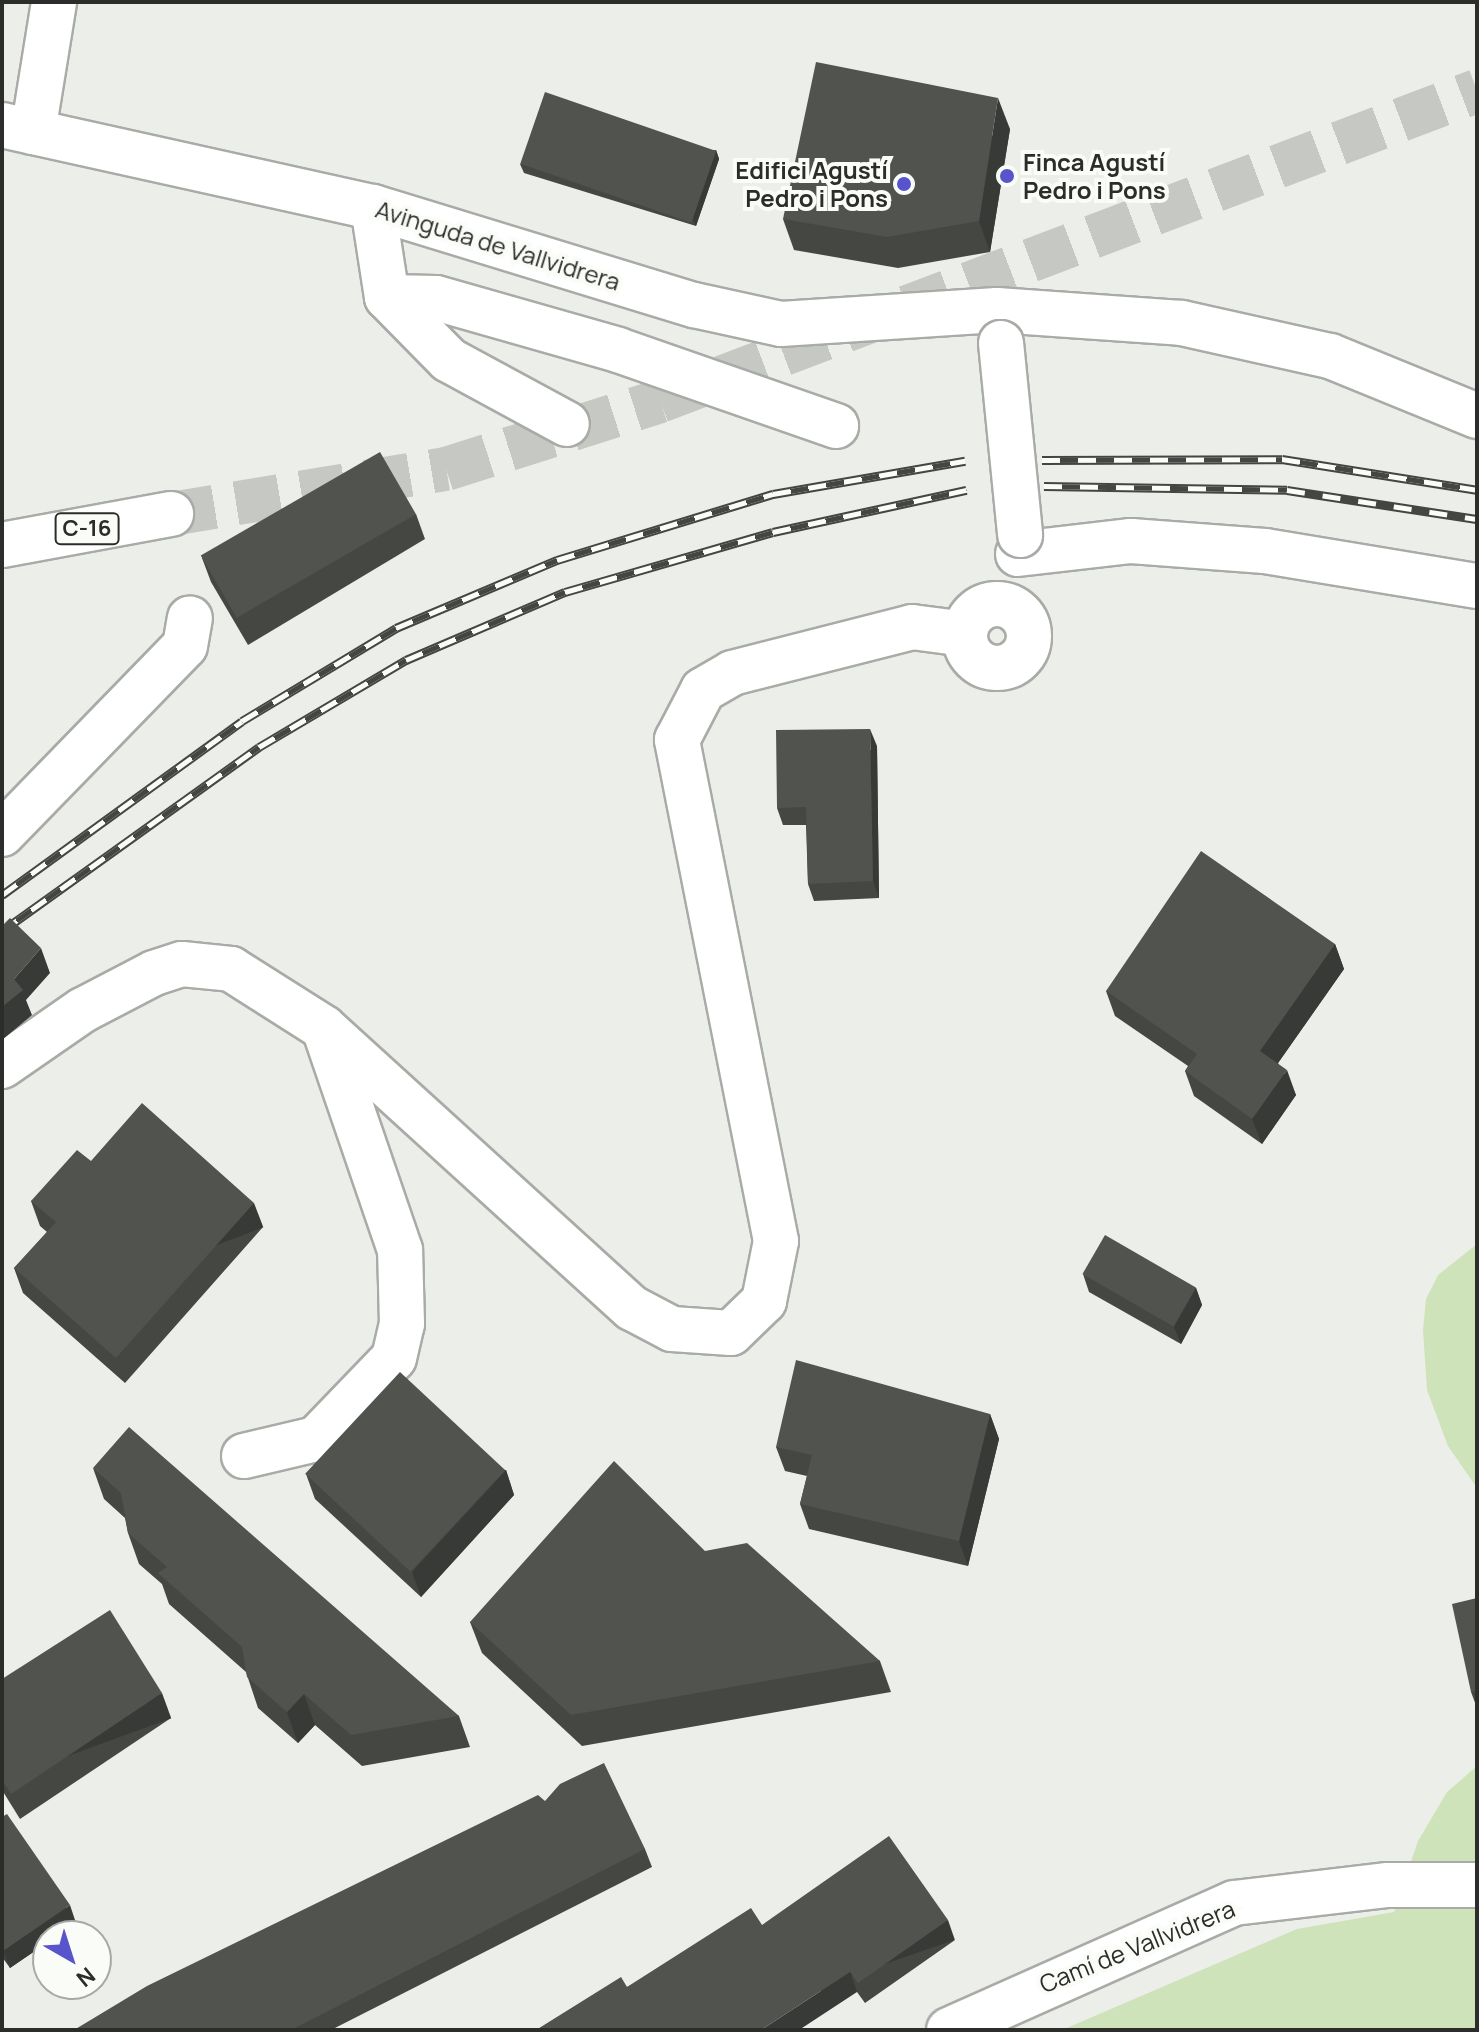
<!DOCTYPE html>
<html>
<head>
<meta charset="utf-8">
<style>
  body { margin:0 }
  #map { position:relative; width:1479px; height:2032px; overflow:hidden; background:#ecefe9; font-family:Manrope,sans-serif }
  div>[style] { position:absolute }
  .green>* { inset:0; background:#cee3b9 }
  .highway-tunnel>* { height:44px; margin-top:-22px; transform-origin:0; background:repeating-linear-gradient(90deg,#c6c8c3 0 44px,transparent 0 66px) }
  .roads { filter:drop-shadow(2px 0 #a8aba6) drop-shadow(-2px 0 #a8aba6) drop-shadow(0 2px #a8aba6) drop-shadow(0 -2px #a8aba6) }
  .minor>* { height:44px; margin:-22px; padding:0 22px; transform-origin:22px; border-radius:22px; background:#fff }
  .minor>.ring { margin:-22px; padding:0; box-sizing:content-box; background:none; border:44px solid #fff; border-radius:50% }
  .major>* { height:44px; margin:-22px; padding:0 22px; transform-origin:22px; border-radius:22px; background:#fff }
  .highway>* { height:44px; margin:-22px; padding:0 22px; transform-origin:22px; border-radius:22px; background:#fff }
  .rail>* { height:9px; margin-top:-4.5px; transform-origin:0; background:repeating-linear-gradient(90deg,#f9fcf7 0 18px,#444643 0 36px); box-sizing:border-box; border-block:2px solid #444643 }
  .bridges { filter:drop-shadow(2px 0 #a8aba6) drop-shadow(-2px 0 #a8aba6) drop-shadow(0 2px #a8aba6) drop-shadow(0 -2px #a8aba6) }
  .minor-bridge>* { height:44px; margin:-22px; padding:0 22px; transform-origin:22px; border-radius:22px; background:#fff }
  .wall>* { inset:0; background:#454743 }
  .shaded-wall>* { inset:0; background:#383a37; transform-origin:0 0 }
  .building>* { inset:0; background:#50534e; transform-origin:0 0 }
  .dots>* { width:22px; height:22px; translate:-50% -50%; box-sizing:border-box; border:4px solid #f9fcf7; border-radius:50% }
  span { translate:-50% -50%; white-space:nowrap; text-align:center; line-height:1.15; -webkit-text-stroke:8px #f9fcf7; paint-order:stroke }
  .shield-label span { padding:2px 6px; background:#f9fcf7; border:2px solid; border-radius:6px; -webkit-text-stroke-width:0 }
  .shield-label { font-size:22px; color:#2c2d2b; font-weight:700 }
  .poi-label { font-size:24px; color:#2c2d2b; font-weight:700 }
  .left { translate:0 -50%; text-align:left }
  .right { translate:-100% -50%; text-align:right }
  .street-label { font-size:24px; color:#2c2d2b }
  .frame { position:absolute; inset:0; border:4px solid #2c2d2b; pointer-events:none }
  .north { position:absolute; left:32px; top:1920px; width:80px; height:80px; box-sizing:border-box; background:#f9fcf7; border:2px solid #a7a9a5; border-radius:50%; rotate:141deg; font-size:22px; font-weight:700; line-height:32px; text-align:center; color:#2c2d2b }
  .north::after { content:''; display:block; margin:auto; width:28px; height:36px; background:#5854cc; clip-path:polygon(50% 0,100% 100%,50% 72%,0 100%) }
</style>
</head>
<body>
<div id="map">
  <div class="green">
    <i style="clip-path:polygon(1477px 1244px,1477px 1488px,1448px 1446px,1427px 1390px,1423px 1330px,1426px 1299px,1438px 1275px)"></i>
    <i style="clip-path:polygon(1477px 1766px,1477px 2030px,1062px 2030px,1297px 1929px,1394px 1912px,1418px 1841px,1447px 1792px)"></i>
  </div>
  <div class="highway-tunnel">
    <i style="left:171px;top:514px;width:279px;rotate:-9.3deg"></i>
    <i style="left:446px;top:469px;width:225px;rotate:-17.6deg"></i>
    <i style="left:660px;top:401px;width:874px;rotate:-20.78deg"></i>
  </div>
  <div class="roads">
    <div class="minor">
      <i style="left:33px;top:132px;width:132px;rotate:-80.8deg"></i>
      <i style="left:373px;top:207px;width:91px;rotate:81.2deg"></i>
      <i style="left:387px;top:297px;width:88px;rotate:45.5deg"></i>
      <i style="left:449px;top:360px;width:134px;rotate:28.5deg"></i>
      <i style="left:387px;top:297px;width:49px;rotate:1.2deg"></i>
      <i style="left:436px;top:298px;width:189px;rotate:15.9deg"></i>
      <i style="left:618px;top:350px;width:231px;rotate:19.2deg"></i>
      <i style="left:1018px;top:554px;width:114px;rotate:-6.6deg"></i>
      <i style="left:1131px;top:541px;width:134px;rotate:4.3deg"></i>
      <i style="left:1265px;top:551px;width:215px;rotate:9.4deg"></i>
      <i class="ring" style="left:965px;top:604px;width:20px;height:20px"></i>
      <i style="left:2px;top:834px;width:262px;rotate:-45.8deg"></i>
      <i style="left:185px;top:646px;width:28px;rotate:-80deg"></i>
      <i style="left:2px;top:1066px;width:98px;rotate:-34.7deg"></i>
      <i style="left:83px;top:1010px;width:80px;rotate:-27.5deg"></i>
      <i style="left:154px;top:973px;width:29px;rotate:-18deg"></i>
      <i style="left:182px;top:964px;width:49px;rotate:5.8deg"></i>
      <i style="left:231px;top:969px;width:110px;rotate:32.4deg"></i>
      <i style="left:324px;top:1028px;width:416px;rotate:42.3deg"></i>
      <i style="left:632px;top:1308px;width:45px;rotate:27.7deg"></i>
      <i style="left:672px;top:1329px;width:59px;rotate:3.9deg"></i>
      <i style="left:731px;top:1333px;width:46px;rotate:-44.1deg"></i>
      <i style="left:764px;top:1301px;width:61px;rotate:-78.7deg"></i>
      <i style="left:776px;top:1241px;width:511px;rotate:-101.18deg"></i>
      <i style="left:677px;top:740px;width:56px;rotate:-62.5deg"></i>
      <i style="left:703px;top:690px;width:34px;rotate:-30deg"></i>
      <i style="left:732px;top:673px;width:186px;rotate:-14.3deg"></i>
      <i style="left:912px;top:627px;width:53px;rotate:7.5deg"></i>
      <i style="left:244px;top:1456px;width:74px;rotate:-13.3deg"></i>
      <i style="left:316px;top:1439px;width:112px;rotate:-46.1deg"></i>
      <i style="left:394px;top:1358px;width:35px;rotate:-77deg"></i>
      <i style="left:402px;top:1324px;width:74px;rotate:-91.5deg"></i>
      <i style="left:400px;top:1250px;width:228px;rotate:-108.9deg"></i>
      <i style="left:949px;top:2030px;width:312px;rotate:-24deg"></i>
      <i style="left:1234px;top:1903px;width:155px;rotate:-6.7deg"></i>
      <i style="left:1388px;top:1885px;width:89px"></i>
    </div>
    <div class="major">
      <i style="left:2px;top:125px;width:380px;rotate:12.5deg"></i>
      <i style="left:373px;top:207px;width:336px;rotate:17deg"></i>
      <i style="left:694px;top:305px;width:89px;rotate:12.3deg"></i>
      <i style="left:781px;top:324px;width:216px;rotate:-3.7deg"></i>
      <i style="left:997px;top:310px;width:185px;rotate:4deg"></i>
      <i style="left:1182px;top:323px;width:152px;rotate:12.6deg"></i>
      <i style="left:1330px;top:356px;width:159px;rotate:22.2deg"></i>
    </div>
    <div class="highway">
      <i style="left:2px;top:545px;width:172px;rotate:-10.4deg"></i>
    </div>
  </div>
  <div class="rail">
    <i style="left:1042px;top:460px;width:240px;rotate:-0.2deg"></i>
    <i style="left:1282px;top:459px;width:197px;rotate:9deg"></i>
    <i style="left:1044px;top:486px;width:243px;rotate:0.9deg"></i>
    <i style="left:1287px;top:490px;width:192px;rotate:8.7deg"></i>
    <i style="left:2px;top:895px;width:296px;rotate:-35.9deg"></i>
    <i style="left:242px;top:721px;width:180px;rotate:-31.1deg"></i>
    <i style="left:396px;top:628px;width:175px;rotate:-22.9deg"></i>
    <i style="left:557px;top:560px;width:226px;rotate:-17deg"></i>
    <i style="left:773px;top:494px;width:195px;rotate:-9.8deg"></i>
    <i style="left:2px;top:931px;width:316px;rotate:-35.6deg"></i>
    <i style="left:259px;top:747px;width:171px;rotate:-30.6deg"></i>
    <i style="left:406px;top:660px;width:173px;rotate:-23.2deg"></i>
    <i style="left:565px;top:592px;width:216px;rotate:-16.1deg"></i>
    <i style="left:773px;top:532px;width:198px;rotate:-12.3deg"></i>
  </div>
  <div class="bridges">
    <div class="minor-bridge">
      <i style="left:1001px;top:343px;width:193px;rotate:84.3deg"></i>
    </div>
  </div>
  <div class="wall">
    <i style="clip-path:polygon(1010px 129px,990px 252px,898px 268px,794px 250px,783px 219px)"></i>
    <i style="clip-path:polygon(716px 150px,719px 159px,696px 226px,524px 173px,520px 164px)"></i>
    <i style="clip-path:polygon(416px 514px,425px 539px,248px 645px,211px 582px,202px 558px)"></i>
    <i style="clip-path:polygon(877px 746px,879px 898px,814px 901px,808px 884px,806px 825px,783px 825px,777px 808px)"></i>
    <i style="clip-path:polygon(1335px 944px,1344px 969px,1278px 1063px,1296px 1095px,1262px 1144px,1194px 1096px,1185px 1071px,1188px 1066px,1115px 1016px,1106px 991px)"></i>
    <i style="clip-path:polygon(91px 1161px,263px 1227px,125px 1383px,23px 1293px,14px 1268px,47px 1232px,40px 1226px,31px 1201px)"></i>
    <i style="clip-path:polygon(1083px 1274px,1196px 1288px,1202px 1305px,1181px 1344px,1089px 1292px)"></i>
    <i style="clip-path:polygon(990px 1414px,999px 1439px,968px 1566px,809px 1529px,800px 1504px,807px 1476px,785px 1471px,776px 1447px)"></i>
    <i style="clip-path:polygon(93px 1468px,459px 1716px,470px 1747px,362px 1766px,315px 1725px,298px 1743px,258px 1708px,246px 1672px,169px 1604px,162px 1584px,139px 1564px,128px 1533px,125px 1518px,104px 1499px)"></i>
    <i style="clip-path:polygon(506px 1470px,514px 1495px,421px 1597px,315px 1499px,306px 1474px)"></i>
    <i style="clip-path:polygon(705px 1551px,880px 1661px,891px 1692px,582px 1746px,482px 1653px,470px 1622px)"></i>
    <i style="clip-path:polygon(1477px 1598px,1477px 1708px,1471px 1692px)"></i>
    <i style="clip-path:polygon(2px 1679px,171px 1718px,20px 1819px,2px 1790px)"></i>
    <i style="clip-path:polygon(545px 1801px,645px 1849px,652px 1867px,331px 2030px,74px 2030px)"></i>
    <i style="clip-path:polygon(2px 1817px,76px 1923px,57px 1936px,48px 1936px,48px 1942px,10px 1968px,2px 1957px)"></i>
    <i style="clip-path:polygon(762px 1925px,955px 1940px,865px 2003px,857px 1992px,627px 1987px)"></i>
  </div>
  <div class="shaded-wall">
    <i style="clip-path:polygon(998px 98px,1010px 129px,990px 252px,979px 221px)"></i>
    <i style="clip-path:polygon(716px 150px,719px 159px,696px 226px,692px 217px)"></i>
    <i style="clip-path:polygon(870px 729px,877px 746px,879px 898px,873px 881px)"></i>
    <i style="clip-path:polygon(1335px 944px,1344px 969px,1269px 1076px,1260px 1051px)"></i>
    <i style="clip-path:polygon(41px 948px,50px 973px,26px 1000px,32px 1015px,2px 1040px,2px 1007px,14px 979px)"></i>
    <i style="clip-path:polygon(1287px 1070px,1296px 1095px,1262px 1144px,1252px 1119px)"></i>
    <i style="left:254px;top:1203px;width:26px;height:208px;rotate:69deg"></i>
    <i style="clip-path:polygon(1196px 1288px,1202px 1305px,1181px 1344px,1174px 1327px)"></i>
    <i style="clip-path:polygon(990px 1414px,999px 1439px,968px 1566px,959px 1541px)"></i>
    <i style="clip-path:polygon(506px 1470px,514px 1495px,421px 1597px,412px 1572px)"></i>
    <i style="left:162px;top:1693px;width:27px;height:182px;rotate:70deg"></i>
    <i style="clip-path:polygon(304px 1694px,315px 1725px,298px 1743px,287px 1712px)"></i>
    <i style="clip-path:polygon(70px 1905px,76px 1923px,57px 1936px,48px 1936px,48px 1942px,10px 1968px,3px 1951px)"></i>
    <i style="left:948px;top:1920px;width:21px;height:110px;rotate:71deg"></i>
    <i style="clip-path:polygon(850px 1972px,857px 1992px,799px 2030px,761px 2030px)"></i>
  </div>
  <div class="building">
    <i style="clip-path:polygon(816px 62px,998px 98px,979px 221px,887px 237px,783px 219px)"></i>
    <i style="left:545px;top:92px;width:181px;height:76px;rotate:19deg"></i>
    <i style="left:380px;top:452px;width:72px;height:207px;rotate:60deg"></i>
    <i style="clip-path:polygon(870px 729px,873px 881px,808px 884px,806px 807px,777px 808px,776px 730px)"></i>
    <i style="clip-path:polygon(1201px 851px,1335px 944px,1260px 1051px,1287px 1070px,1252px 1119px,1185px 1071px,1197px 1054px,1106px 991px)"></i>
    <i style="clip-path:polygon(10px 918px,41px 948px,14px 979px,23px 990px,2px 1007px,2px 926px)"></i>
    <i style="clip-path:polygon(142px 1103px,254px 1203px,116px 1358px,14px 1268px,56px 1222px,31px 1201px,77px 1150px,91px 1161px)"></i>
    <i style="left:1105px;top:1235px;width:105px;height:45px;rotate:30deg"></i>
    <i style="clip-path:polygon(796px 1360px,990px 1414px,959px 1541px,800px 1504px,812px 1455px,776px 1447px)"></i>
    <i style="left:400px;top:1372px;width:144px;height:139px;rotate:43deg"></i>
    <i style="clip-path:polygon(129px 1427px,459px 1716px,351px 1735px,304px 1694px,287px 1712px,247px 1677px,242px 1647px,158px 1573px,167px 1567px,128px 1533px,121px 1493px,93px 1468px)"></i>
    <i style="clip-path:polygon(614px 1461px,705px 1551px,747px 1543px,880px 1661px,571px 1715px,470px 1622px)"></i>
    <i style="clip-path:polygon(1477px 1598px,1477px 1690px,1471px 1692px,1452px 1604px)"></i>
    <i style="clip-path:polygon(110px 1610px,162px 1693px,11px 1794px,2px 1780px,2px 1679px)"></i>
    <i style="clip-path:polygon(604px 1763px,645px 1849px,291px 2030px,74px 2030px,147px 1986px,538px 1795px,545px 1801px,560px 1784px)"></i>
    <i style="clip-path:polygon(7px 1814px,70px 1905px,3px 1951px,2px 1949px,2px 1817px)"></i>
    <i style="clip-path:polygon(889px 1836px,948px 1920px,858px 1983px,850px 1972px,761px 2030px,536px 2030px,621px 1977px,627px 1987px,751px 1908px,762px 1925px)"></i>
  </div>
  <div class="dots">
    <i style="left:1007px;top:176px;background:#5854cc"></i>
    <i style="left:904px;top:184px;background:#5854cc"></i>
  </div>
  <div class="shield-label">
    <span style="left:87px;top:529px">C-16</span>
  </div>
  <div class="poi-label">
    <span class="left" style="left:1023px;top:176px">Finca Agustí<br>Pedro i Pons</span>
    <span class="right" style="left:888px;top:184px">Edifici Agustí<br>Pedro i Pons</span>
  </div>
  <div class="street-label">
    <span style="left:498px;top:245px;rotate:17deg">Avinguda de Vallvidrera</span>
    <span style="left:1137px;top:1946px;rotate:-22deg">Camí de Vallvidrera</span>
  </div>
  <div class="frame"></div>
  <div class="north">N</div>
</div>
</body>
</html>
